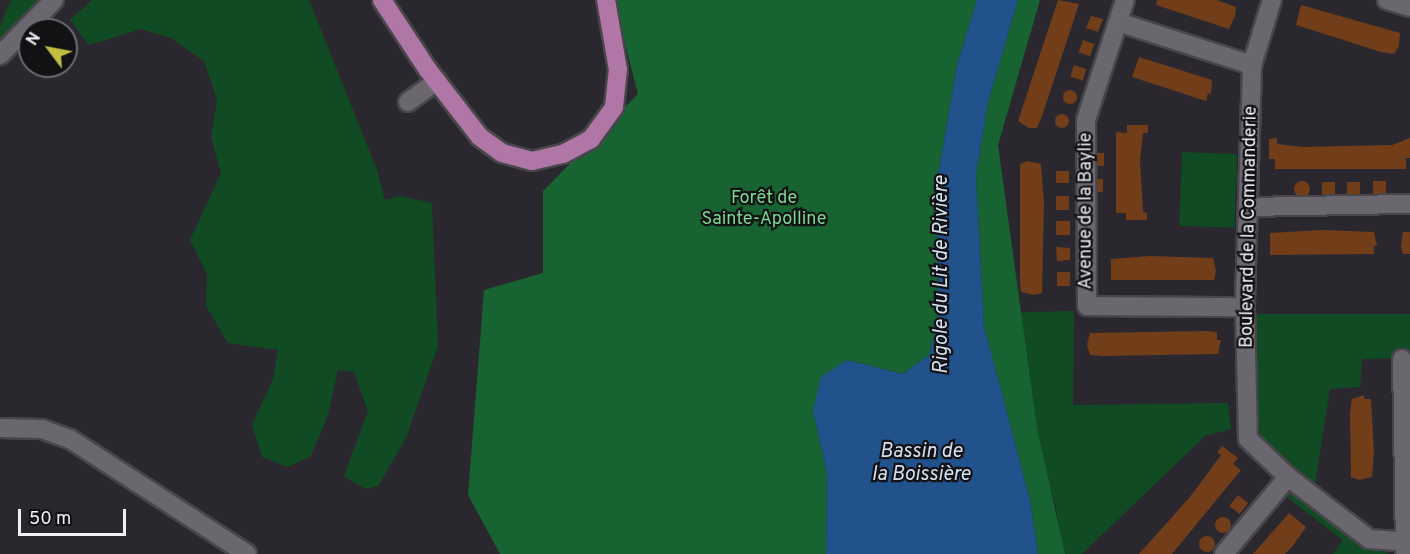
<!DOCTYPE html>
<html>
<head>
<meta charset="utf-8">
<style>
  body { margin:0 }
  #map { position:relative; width:1410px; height:554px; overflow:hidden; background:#2a282e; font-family:Overpass,sans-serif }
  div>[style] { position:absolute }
  .green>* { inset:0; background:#104b24; transform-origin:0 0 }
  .forest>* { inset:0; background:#176331 }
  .water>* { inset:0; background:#21528b }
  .building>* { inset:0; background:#713e19; transform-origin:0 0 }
  .round { border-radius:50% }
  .roads { filter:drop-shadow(2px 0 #48464b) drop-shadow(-2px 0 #48464b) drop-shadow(0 2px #48464b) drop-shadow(0 -2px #48464b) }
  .minor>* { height:18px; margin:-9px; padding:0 9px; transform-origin:9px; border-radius:9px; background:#6a676f }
  .major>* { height:18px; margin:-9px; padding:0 9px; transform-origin:9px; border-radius:9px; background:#b077a6 }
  span { translate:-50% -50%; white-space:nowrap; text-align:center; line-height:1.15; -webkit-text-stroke:4.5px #121114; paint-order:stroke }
  .park-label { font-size:18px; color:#79d990 }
  .street-label { font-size:18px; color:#f1f0f4 }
  .water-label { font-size:20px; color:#d3e1f2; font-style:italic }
  .north { position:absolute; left:18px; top:18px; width:60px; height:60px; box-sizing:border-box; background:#121114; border:2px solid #6b6a6e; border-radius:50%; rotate:302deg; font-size:16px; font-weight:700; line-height:24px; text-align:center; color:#f1f0f4 }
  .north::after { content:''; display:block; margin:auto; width:21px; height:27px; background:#c2bd3f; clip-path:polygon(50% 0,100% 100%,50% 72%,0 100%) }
  .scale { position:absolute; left:18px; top:509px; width:108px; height:27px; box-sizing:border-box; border:3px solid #f1f0f4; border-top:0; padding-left:8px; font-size:18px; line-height:21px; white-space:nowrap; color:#f1f0f4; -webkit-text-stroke:4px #121114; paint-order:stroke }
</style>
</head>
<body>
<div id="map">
  <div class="green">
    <i style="clip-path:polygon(11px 0,44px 0,0 44px,0 25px)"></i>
    <i style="clip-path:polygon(92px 0,309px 0,377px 170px,385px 200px,400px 196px,432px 203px,438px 346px,406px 438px,378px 486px,365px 489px,344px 476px,368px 411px,354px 372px,338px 370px,328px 415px,311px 456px,288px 467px,262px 457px,252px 425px,273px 379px,278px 350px,228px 343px,206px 306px,207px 274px,190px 240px,221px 173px,211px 137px,217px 100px,204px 61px,171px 38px,141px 29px,89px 45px,70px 20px)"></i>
    <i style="left:1182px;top:152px;width:55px;height:74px;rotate:2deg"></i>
    <i style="clip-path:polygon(1074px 311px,1073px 405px,1228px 403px,1231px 429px,1205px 436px,1082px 554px,1062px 554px,1056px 507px,997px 313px)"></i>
    <i style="clip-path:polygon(1259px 314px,1410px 314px,1410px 358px,1362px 359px,1360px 387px,1330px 389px,1315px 484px,1270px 451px,1254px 431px,1253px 317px)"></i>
    <i style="clip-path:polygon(1283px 494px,1298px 494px,1354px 541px,1388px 554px,1333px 554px,1343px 540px)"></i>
  </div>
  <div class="forest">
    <i style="clip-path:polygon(614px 0,977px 0,957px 65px,937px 181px,938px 322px,929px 355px,903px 374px,847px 360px,813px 411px,827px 473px,826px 554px,500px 554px,468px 495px,484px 290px,543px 273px,543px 191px,638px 94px)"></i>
    <i style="clip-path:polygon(1018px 0,1040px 0,998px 145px,1037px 428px,1065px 554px,1038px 554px,1030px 500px,984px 326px,976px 175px,988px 102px)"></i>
  </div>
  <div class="water">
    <i style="clip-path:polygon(977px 0,1018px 0,988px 102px,976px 175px,984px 326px,1030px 500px,1038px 554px,826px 554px,827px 473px,813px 411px,821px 377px,847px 360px,903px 374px,929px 355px,938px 322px,937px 181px,957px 65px)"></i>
  </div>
  <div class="building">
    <i style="clip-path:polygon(1058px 0,1079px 4px,1042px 116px,1037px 128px,1029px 128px,1018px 121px)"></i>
    <i style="clip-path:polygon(1157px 0,1217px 0,1236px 7px,1235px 16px,1229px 29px,1156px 5px)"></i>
    <i style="clip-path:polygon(1301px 5px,1400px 33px,1399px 46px,1394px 54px,1381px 52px,1296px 25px)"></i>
    <i style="clip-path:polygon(1091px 16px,1103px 19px,1098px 32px,1086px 28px)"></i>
    <i style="left:1083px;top:40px;width:12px;height:13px;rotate:20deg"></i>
    <i style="clip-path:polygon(1139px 57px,1212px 80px,1211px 94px,1208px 93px,1206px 101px,1132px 77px)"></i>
    <i style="left:1074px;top:65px;width:13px;height:12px;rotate:18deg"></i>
    <i class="round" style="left:1063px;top:90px;width:14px;height:14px"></i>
    <i class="round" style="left:1055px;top:114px;width:14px;height:14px"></i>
    <i style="clip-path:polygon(1127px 125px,1148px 125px,1148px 133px,1143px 133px,1140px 160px,1143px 212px,1147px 213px,1147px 220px,1126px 220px,1126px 213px,1116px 213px,1116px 132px,1127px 133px)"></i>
    <i style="clip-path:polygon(1277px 138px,1277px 144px,1302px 147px,1392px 145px,1410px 138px,1410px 158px,1406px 158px,1406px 169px,1275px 169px,1275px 159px,1269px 159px,1269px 139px)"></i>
    <i style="left:1090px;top:153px;width:14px;height:13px"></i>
    <i style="clip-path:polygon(1027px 161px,1041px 164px,1044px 203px,1042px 293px,1034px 295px,1021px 292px,1020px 280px,1020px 164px)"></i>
    <i style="left:1056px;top:171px;width:13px;height:12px"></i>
    <i style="left:1090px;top:179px;width:13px;height:13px"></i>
    <i style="left:1373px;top:181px;width:13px;height:14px"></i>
    <i class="round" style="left:1294px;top:181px;width:16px;height:16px"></i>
    <i style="left:1322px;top:182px;width:13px;height:14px"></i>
    <i style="left:1347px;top:182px;width:13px;height:14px"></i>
    <i style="left:1056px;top:196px;width:13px;height:14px"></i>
    <i style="left:1056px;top:221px;width:14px;height:14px"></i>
    <i style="clip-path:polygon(1322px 230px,1374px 232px,1377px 246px,1374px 246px,1374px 254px,1270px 255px,1270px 233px)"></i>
    <i style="clip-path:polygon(1403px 232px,1410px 232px,1410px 254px,1403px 254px,1401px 246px)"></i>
    <i style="clip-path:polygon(1056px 247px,1070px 248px,1070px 260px,1057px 261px)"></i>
    <i style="clip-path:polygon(1150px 256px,1213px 258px,1216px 271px,1214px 280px,1111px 280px,1111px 259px)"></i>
    <i style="left:1057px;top:272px;width:13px;height:14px"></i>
    <i style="clip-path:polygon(1206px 331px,1217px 332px,1217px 340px,1221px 340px,1218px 354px,1103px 356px,1090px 355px,1087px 345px,1090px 333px)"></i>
    <i style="clip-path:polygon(1364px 395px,1364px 399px,1371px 399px,1374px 452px,1372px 477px,1359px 480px,1351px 477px,1350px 413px,1352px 399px)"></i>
    <i style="clip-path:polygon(1222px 446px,1238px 458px,1233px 464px,1241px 470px,1172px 554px,1139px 554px,1190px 497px,1221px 455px,1217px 452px)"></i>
    <i style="left:1238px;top:495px;width:13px;height:14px;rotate:39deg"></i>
    <i style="clip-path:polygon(1289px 513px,1306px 527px,1292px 547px,1285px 554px,1253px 554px)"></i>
    <i class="round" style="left:1215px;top:517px;width:16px;height:16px"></i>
    <i class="round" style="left:1199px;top:536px;width:16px;height:16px"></i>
  </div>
  <div class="roads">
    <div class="minor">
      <i style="left:1125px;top:0;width:126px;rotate:108deg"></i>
      <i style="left:1086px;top:120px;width:186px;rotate:89.7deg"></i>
      <i style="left:1087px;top:306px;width:158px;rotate:0.4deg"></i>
      <i style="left:1272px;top:0;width:68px;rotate:107.1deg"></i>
      <i style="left:1252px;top:65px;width:242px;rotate:91.7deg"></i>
      <i style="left:1245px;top:307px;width:132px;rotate:88.7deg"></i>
      <i style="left:1248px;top:439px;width:55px;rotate:43.5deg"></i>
      <i style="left:1288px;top:477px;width:102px;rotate:37.4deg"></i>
      <i style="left:1369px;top:539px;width:41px;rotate:4.2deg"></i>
      <i style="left:1387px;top:0;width:24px;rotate:17deg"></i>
      <i style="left:1118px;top:22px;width:141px;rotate:17.8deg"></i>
      <i style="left:0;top:55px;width:77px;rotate:-45.5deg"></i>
      <i style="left:408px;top:102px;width:36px;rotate:-36deg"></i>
      <i style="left:1248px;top:207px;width:162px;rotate:-1.1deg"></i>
      <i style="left:1402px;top:359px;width:193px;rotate:89.1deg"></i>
      <i style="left:0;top:428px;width:42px;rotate:1.4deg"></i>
      <i style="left:42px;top:429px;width:30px;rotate:20deg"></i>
      <i style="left:70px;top:439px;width:211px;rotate:33deg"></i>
      <i style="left:1224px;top:554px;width:100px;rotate:-50.3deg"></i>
    </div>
    <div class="major">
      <i style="left:382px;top:0;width:84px;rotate:56.7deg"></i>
      <i style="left:428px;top:70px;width:85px;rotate:52.2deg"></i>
      <i style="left:480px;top:137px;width:27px;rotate:36deg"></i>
      <i style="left:502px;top:153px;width:31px;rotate:15deg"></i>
      <i style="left:532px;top:161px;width:32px;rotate:-13deg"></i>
      <i style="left:563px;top:154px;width:32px;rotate:-28deg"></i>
      <i style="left:591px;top:139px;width:39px;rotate:-54deg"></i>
      <i style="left:614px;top:107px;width:37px;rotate:-84deg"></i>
      <i style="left:618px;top:70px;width:71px;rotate:-99.7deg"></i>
    </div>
  </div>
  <div class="park-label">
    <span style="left:764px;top:210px">Forêt de<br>Sainte-Apolline</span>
  </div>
  <div class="street-label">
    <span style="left:1087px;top:211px;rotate:-90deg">Avenue de la Baylie</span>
    <span style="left:1250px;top:227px;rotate:-89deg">Boulevard de la Commanderie</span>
  </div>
  <div class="water-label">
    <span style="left:942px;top:275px;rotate:-90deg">Rigole du Lit de Rivière</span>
    <span style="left:921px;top:464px">Bassin de<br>la Boissière</span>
  </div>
  <div class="north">N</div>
  <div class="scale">50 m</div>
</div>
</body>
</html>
